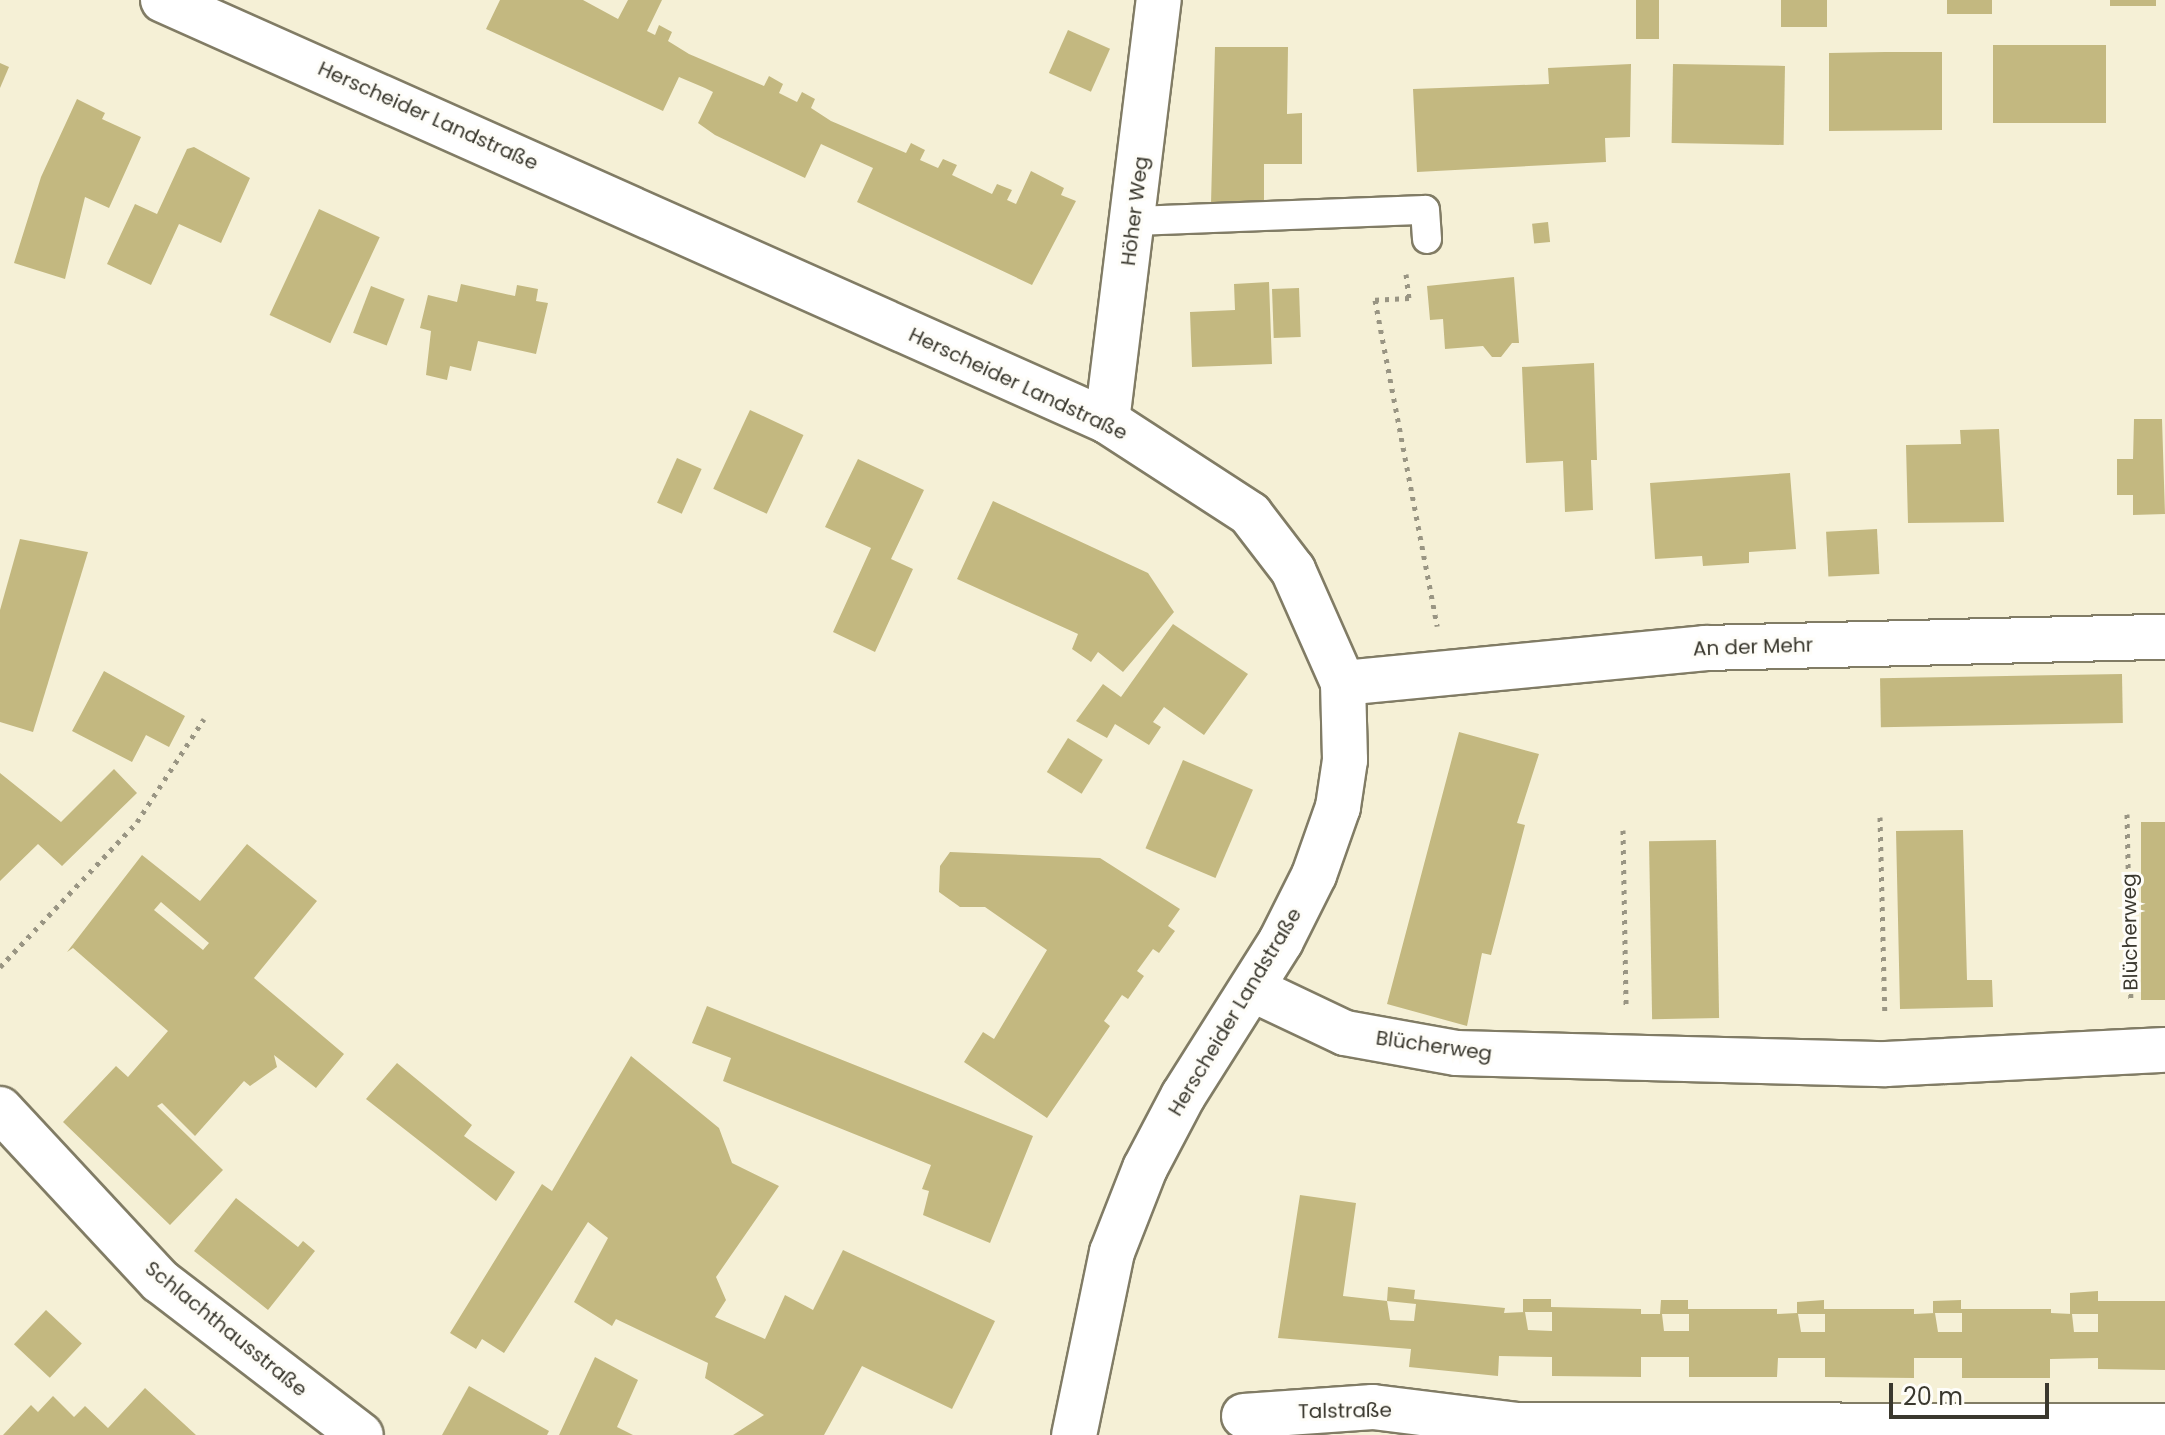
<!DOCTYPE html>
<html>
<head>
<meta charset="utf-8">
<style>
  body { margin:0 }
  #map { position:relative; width:2165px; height:1435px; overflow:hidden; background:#f5f0d6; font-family:Poppins,sans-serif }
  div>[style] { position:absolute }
  .building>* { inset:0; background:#c3b880; transform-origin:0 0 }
  .path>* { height:5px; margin-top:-2.5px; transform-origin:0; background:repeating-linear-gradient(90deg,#999583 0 4px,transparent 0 10px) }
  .roads { filter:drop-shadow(2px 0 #817c65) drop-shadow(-2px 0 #817c65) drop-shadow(0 2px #817c65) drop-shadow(0 -2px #817c65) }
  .service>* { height:28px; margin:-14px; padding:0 14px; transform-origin:14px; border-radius:14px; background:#fff }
  .minor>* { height:44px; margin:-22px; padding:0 22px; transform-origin:22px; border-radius:22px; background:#fff }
  .secondary>* { height:44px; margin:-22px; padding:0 22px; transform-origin:22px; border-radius:22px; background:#fff }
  span { translate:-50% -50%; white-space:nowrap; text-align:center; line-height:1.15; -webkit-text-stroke:6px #fefdf8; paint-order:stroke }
  .street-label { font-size:20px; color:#3a382e }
  .scale { position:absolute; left:1889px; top:1383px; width:160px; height:36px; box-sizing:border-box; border:4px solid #3a382e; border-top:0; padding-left:10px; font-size:24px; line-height:28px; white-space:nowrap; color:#3a382e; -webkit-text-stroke:6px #fefdf8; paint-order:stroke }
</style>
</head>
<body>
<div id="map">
  <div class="building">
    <i style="clip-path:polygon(500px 0,583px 0,618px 19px,628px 0,662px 0,647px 31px,655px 35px,659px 25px,672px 32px,668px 41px,689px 54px,764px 86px,769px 76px,783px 84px,779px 93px,797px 102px,802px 92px,815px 99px,811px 108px,831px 121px,906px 153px,911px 143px,925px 150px,920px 160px,938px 168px,943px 159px,957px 165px,952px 175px,973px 185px,992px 194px,997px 184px,1012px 190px,1007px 200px,1016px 204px,1031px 171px,1064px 188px,1061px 195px,1076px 201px,1032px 285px,857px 202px,873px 168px,821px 144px,805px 178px,715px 135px,698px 123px,713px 92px,705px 88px,679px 77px,663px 111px,486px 29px)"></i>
    <i style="left:1636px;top:0;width:23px;height:39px"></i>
    <i style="left:1781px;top:0;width:46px;height:27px"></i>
    <i style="left:1947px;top:0;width:45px;height:14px"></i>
    <i style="left:2110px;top:0;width:46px;height:6px"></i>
    <i style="left:1068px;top:30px;width:46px;height:47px;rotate:24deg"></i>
    <i style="left:2106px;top:45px;width:78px;height:113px;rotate:90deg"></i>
    <i style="clip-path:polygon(1215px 47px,1288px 47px,1287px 114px,1302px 113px,1302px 164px,1264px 164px,1264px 203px,1211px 204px)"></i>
    <i style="clip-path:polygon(1885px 52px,1942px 52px,1942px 130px,1829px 131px,1829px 53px)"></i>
    <i style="clip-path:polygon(0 63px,9px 67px,0 88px)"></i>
    <i style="clip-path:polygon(1631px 64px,1630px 137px,1605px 138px,1606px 162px,1417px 172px,1413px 89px,1549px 84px,1548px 68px)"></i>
    <i style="left:1673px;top:64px;width:112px;height:79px;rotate:1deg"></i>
    <i style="clip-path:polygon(77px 99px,105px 113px,102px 119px,141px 137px,109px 208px,85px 197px,65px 279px,14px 263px,41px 177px)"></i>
    <i style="clip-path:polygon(194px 147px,250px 178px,221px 243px,179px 224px,151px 285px,107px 264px,135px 204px,157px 214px,187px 149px)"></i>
    <i style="left:319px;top:209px;width:67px;height:117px;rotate:25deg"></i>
    <i style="left:1548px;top:222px;width:20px;height:16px;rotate:84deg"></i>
    <i style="clip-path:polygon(1514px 277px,1519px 343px,1512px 343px,1501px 357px,1492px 357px,1483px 346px,1445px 349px,1443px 319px,1430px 320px,1427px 286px)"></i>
    <i style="clip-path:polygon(1269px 282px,1272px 364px,1192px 367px,1190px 312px,1235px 310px,1234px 284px)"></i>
    <i style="clip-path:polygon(461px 284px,515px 296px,517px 285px,538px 289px,536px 301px,548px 303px,536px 354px,478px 341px,471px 371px,450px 366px,447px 380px,426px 375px,431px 331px,420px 328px,428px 295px,457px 302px)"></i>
    <i style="left:371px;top:286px;width:36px;height:50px;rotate:21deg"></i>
    <i style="left:1299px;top:288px;width:49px;height:27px;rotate:88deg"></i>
    <i style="clip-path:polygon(1594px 363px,1597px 460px,1591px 460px,1593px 510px,1565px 512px,1563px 461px,1526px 463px,1522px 367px)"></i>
    <i style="left:750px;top:410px;width:59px;height:87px;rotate:25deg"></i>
    <i style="clip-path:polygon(2134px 419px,2162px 419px,2165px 514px,2133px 515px,2133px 495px,2117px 495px,2117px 459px,2133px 459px)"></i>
    <i style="clip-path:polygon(1999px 429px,2004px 522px,1908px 523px,1906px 445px,1961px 444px,1960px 430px)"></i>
    <i style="left:677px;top:458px;width:27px;height:49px;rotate:24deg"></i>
    <i style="clip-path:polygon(858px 459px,924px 490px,891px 559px,913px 569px,875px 652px,833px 632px,871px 548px,825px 527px)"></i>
    <i style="clip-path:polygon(1790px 473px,1796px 549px,1749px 552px,1749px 563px,1703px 566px,1702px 556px,1655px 559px,1650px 483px)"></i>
    <i style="clip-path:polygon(993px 501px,1148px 573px,1174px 612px,1123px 672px,1098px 652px,1091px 662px,1072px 649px,1078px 634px,957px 579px)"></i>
    <i style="left:1877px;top:529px;width:45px;height:51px;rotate:87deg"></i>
    <i style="clip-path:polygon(20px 539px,88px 552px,33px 732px,0 722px,0 610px)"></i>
    <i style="clip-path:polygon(1173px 624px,1248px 674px,1204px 735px,1164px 707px,1153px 722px,1161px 727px,1149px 745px,1115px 724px,1107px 738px,1076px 721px,1103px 684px,1121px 697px)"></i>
    <i style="clip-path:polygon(104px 671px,185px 716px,169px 747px,146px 735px,132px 762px,72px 731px)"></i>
    <i style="left:2122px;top:674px;width:49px;height:242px;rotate:89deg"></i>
    <i style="clip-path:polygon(1459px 732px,1539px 754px,1517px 823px,1525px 825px,1491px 955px,1482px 953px,1467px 1026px,1387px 1004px)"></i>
    <i style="left:1068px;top:738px;width:41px;height:40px;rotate:32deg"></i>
    <i style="left:1183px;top:760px;width:76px;height:96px;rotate:23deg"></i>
    <i style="clip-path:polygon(114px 769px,137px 793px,62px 866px,38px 844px,0 881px,0 773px,61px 822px)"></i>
    <i style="left:2141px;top:822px;width:24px;height:178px"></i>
    <i style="clip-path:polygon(1963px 830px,1967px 980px,1992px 980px,1993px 1007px,1900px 1009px,1896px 831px)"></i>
    <i style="left:1716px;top:840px;width:178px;height:67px;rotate:89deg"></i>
    <i style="clip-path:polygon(evenodd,247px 844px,317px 901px,254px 978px,344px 1054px,316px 1088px,274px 1055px,277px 1067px,250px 1086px,244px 1081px,195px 1136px,162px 1103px,157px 1106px,223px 1170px,170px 1225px,63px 1122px,116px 1066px,128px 1077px,168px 1031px,73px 948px,67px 952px,142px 855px,200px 901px,247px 844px,161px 902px,209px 943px,203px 950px,154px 910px,161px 902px)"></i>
    <i style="clip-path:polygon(950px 852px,1100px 858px,1180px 909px,1168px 926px,1175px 931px,1159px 953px,1153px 949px,1137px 971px,1144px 976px,1128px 999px,1122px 995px,1104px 1021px,1110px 1026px,1047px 1118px,964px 1062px,983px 1032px,994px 1039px,1047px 950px,985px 907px,960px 907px,939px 892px,940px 866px)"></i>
    <i style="clip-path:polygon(707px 1006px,1033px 1136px,990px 1243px,923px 1215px,929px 1191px,922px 1189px,931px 1165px,723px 1081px,731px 1058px,692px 1043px)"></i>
    <i style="clip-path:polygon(631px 1056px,719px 1128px,732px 1163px,779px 1186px,716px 1277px,726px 1300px,715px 1317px,765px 1339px,785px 1295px,813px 1310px,843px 1250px,995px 1321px,952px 1409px,862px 1366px,824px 1435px,733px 1435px,764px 1415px,705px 1378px,708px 1363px,616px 1319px,612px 1326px,574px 1302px,608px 1238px,588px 1222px,504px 1353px,482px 1339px,476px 1349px,450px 1333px,542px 1184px,552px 1191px)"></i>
    <i style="clip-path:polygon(397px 1063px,472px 1125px,464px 1136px,515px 1172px,496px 1201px,366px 1099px)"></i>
    <i style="clip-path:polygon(evenodd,1300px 1195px,1356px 1203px,1343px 1296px,1387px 1301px,1388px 1287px,1415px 1290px,1414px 1299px,1505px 1308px,1504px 1313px,1525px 1312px,1528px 1330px,1552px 1331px,1552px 1312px,1523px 1312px,1523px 1299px,1551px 1299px,1551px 1307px,1641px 1309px,1641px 1314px,1662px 1314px,1664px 1331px,1689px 1331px,1689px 1314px,1660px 1314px,1661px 1300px,1688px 1300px,1688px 1309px,1777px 1309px,1777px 1314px,1797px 1313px,1797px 1302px,1824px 1300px,1824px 1309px,1914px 1309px,1914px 1314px,1935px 1313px,1938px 1332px,1962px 1332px,1962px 1313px,1933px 1313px,1933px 1301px,1961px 1300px,1961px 1309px,2051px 1309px,2051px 1313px,2072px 1314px,2074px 1332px,2098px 1332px,2098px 1314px,2070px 1314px,2070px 1293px,2098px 1291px,2098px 1301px,2165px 1301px,2165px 1370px,2098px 1369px,2098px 1358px,2050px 1359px,2050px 1378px,1962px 1378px,1962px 1358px,1914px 1358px,1914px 1378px,1825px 1377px,1825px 1358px,1778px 1358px,1777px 1377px,1689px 1377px,1689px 1357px,1641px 1357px,1641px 1377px,1552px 1376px,1552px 1357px,1499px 1356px,1498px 1376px,1409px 1367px,1411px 1349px,1278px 1338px,1300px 1195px,1387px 1301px,1416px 1304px,1414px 1321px,1390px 1320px,1387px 1301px,1300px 1195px,1798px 1314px,1825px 1314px,1825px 1332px,1801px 1332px,1798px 1314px)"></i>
    <i style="clip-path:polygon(236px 1198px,298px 1247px,303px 1241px,315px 1251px,268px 1310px,194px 1251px)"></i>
    <i style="left:46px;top:1310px;width:49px;height:47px;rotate:43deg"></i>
    <i style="clip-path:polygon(595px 1357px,638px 1380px,617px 1427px,633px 1435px,559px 1435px)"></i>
    <i style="clip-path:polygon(469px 1386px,549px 1431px,547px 1435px,442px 1435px)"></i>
    <i style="clip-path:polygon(145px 1388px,196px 1435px,3px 1435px,31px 1405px,38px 1412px,53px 1396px,74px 1417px,85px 1406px,108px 1428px)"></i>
  </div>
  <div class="path">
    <i style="left:1406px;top:274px;width:24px;rotate:83deg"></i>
    <i style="left:1409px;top:298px;width:34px;rotate:177deg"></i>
    <i style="left:1375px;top:300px;width:332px;rotate:79.2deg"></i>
    <i style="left:2127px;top:814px;width:187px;rotate:88.8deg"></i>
    <i style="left:1880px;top:817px;width:198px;rotate:88.6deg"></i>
    <i style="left:1623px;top:830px;width:178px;rotate:89deg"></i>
    <i style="left:0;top:967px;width:199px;rotate:-46.6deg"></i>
    <i style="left:137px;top:822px;width:123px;rotate:-57deg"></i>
  </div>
  <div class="roads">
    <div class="service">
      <i style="left:1135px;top:221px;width:290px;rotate:-2.2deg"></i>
      <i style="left:1425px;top:210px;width:29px;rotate:86deg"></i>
    </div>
    <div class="minor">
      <i style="left:1107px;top:421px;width:424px;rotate:-83deg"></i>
      <i style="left:1343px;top:683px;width:364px;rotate:-5.5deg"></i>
      <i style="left:1705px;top:648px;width:460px;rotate:-1.4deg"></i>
      <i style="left:1252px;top:989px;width:103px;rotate:25.3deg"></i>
      <i style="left:1345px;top:1033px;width:113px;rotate:10.2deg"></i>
      <i style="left:1456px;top:1053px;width:430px;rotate:1.5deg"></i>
      <i style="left:1886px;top:1064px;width:279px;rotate:-2.9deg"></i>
      <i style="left:0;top:1109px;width:235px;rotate:47.1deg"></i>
      <i style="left:160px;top:1281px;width:253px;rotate:37.5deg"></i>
      <i style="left:1244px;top:1416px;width:129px;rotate:-4deg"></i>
      <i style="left:1373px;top:1407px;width:146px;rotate:7.1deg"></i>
      <i style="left:1518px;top:1425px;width:647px;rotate:0.09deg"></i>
    </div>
    <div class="secondary">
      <i style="left:163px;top:0;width:1034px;rotate:24.04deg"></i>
      <i style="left:1107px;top:421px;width:171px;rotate:33deg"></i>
      <i style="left:1250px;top:514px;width:71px;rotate:52.5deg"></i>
      <i style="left:1293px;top:570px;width:124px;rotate:66.1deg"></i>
      <i style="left:1343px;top:683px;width:77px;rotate:88.5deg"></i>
      <i style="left:1345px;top:760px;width:48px;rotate:98.5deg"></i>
      <i style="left:1338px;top:807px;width:72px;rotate:109.4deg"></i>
      <i style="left:1314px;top:875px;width:74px;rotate:116.6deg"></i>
      <i style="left:1281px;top:941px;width:183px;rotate:122.3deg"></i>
      <i style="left:1183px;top:1096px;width:81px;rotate:117.8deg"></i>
      <i style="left:1145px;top:1168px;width:90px;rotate:111.4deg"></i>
      <i style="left:1112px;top:1252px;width:187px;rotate:101.7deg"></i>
    </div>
  </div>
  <div class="street-label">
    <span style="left:428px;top:116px;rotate:24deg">Herscheider Landstraße</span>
    <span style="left:1135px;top:211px;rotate:-83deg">Höher Weg</span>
    <span style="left:1018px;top:384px;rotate:25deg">Herscheider Landstraße</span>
    <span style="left:1753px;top:647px;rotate:-2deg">An der Mehr</span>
    <span style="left:2130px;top:932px;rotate:-91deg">Blücherweg</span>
    <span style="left:1235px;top:1012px;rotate:-59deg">Herscheider Landstraße</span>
    <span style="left:1434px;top:1046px;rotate:8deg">Blücherweg</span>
    <span style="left:226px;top:1329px;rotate:39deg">Schlachthausstraße</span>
    <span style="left:1345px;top:1411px;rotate:-1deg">Talstraße</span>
  </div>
  <div class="scale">20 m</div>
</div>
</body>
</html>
